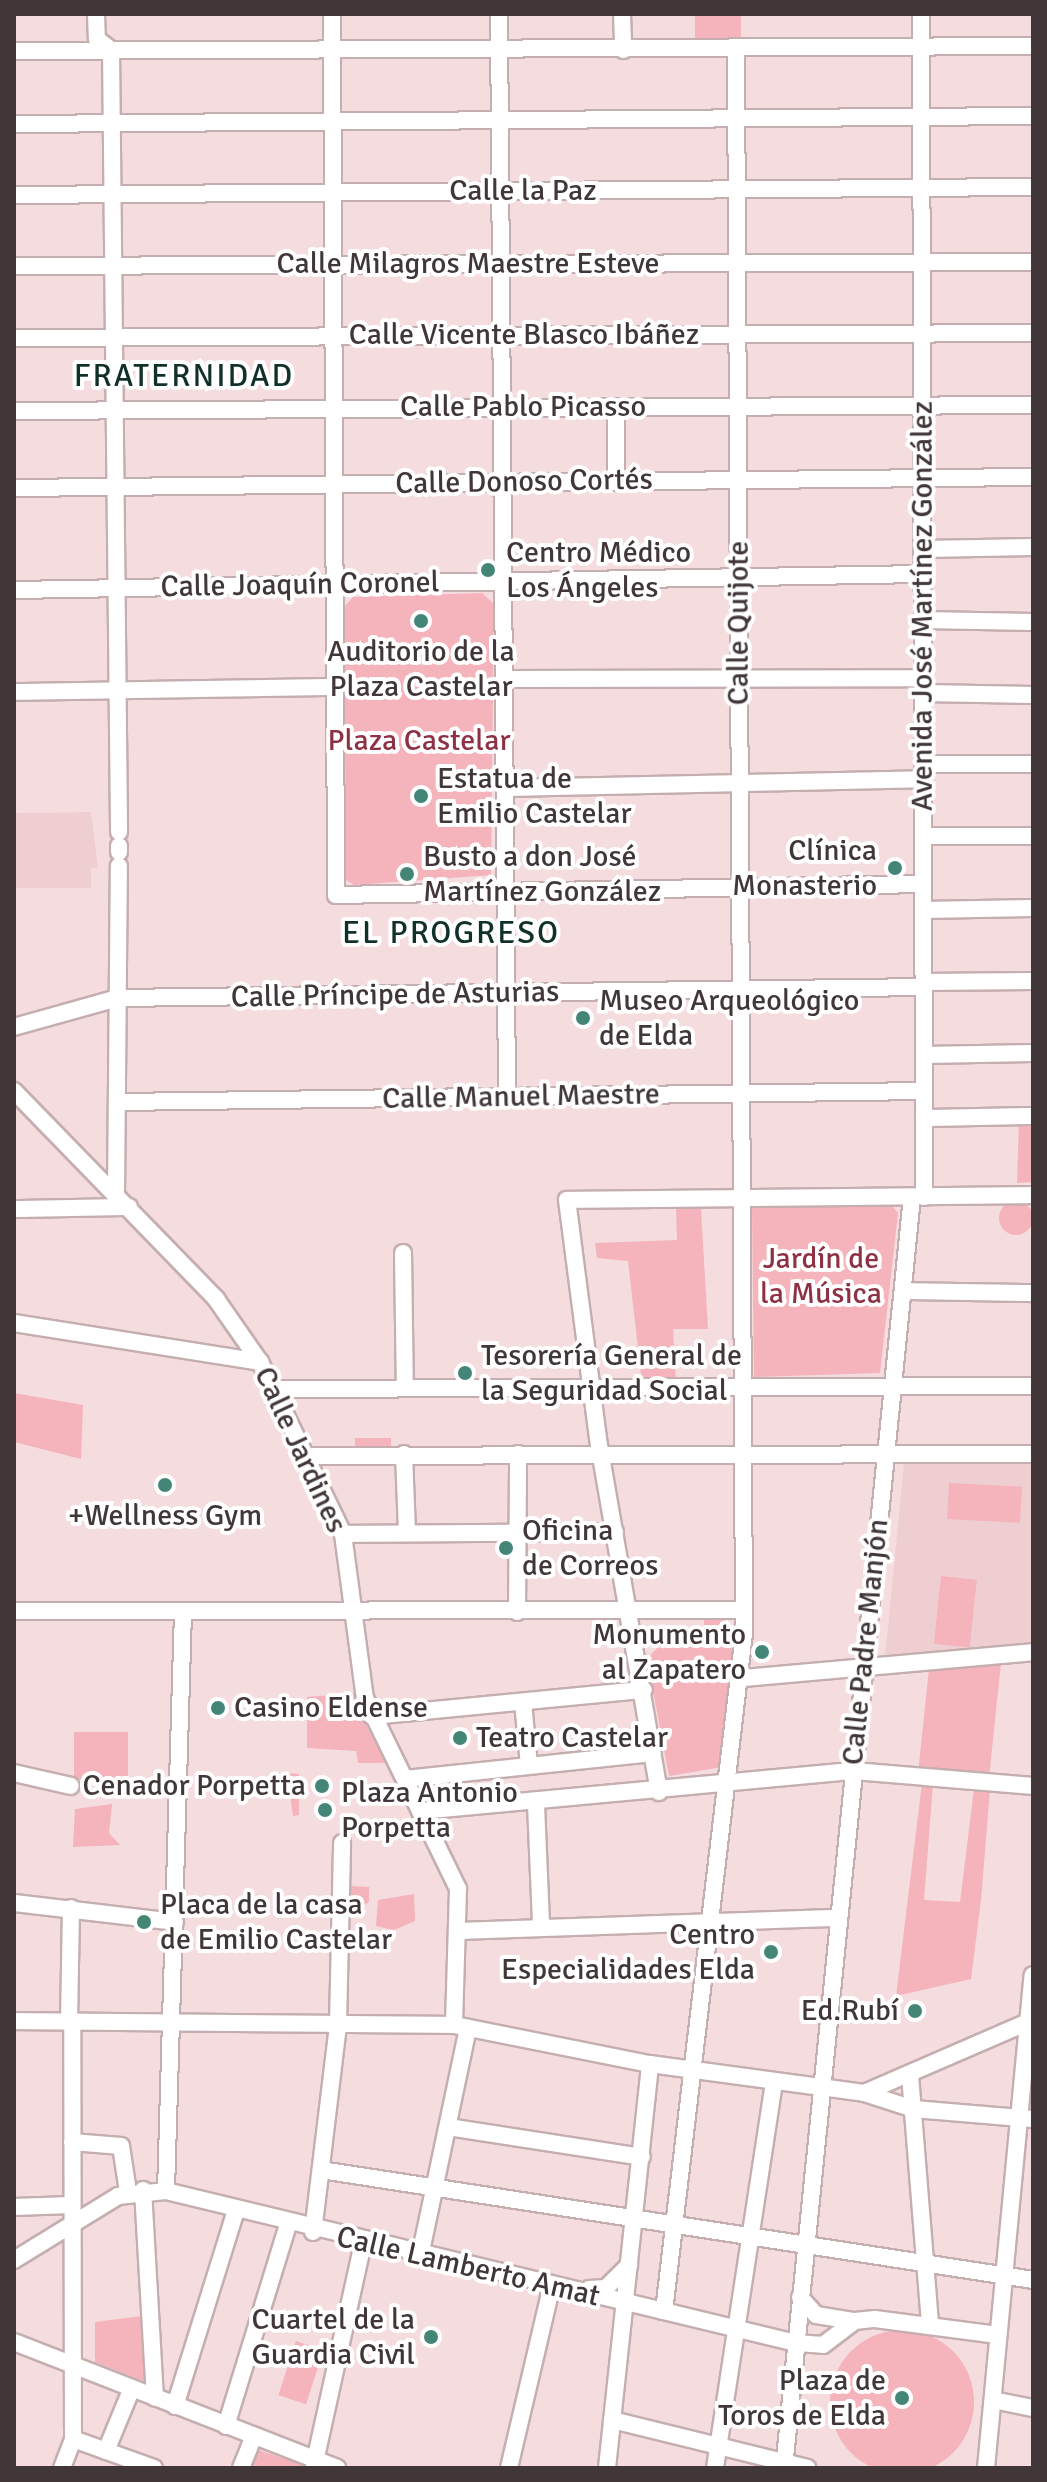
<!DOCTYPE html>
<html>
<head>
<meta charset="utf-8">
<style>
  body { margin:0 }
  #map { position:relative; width:1047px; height:2482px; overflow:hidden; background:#f5dcde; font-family:Signika,sans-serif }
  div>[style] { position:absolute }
  .built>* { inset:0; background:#efced2 }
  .green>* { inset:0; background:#f5b3bb; transform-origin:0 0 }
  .round { border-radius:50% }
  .roads { filter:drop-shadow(2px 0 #c5aeb0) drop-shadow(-2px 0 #c5aeb0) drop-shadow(0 2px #c5aeb0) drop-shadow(0 -2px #c5aeb0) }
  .minor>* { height:16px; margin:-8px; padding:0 8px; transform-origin:8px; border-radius:8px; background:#fff }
  .dots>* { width:22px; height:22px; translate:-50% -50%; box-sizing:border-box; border:4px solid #fff; border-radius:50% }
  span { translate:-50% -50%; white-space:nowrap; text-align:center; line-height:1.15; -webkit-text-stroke:8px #fff; paint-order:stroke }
  .street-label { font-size:30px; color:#413738 }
  .poi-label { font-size:30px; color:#413738 }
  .left { translate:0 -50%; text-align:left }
  .right { translate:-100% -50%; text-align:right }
  .park-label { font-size:30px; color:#8f3144 }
  .neighbourhood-label { font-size:32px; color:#103029; letter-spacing:2px }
  .frame { position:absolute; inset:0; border:16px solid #413738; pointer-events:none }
</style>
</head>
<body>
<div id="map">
  <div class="built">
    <i style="clip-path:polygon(91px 812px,98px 868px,91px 868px,91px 888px,14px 888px,14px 813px)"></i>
    <i style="clip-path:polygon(904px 1464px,1033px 1464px,1033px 1643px,885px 1658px)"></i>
  </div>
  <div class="green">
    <i style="left:695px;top:14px;width:46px;height:26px"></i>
    <i style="clip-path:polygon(482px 593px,494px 604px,491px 875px,354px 885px,346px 880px,344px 607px,353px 597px)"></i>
    <i style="clip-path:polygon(1019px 1122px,1033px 1123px,1033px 1182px,1017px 1183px)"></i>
    <i class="round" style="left:999px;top:1201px;width:34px;height:34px"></i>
    <i style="clip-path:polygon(892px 1206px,898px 1213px,880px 1373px,754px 1377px,752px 1208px)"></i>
    <i style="clip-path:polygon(676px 1208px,701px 1209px,708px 1329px,673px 1329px,676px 1384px,642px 1383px,628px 1261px,597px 1258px,595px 1243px,677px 1240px)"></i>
    <i style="clip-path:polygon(14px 1393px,83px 1405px,81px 1459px,14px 1442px)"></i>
    <i style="left:355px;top:1438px;width:36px;height:9px"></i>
    <i style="left:949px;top:1483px;width:73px;height:36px;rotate:3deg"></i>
    <i style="left:941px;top:1576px;width:36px;height:68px;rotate:6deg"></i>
    <i style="clip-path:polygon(725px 1619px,735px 1633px,722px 1767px,669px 1776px,647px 1659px,671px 1633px,704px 1632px,704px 1620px)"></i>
    <i style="left:1001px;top:1663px;width:115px;height:71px;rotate:96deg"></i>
    <i style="clip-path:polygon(354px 1693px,359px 1712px,386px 1763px,358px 1763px,356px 1751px,307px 1748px,307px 1697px)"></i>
    <i style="left:74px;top:1732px;width:54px;height:47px"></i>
    <i style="clip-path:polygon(287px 1773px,299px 1774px,299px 1815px,293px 1816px)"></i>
    <i style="clip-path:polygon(922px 1783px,933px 1784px,924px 1900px,960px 1902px,974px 1789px,990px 1790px,981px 1900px,971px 1979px,896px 1996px)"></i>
    <i style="clip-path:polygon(112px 1804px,109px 1833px,120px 1845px,73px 1847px,75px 1809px)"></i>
    <i style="clip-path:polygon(351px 1886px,369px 1887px,369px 1902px,349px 1914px)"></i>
    <i style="clip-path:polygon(414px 1894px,415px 1921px,394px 1930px,376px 1926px,378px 1900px)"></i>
    <i style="clip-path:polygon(142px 2316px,146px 2382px,95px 2362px,95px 2322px)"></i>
    <i class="round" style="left:830px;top:2330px;width:144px;height:144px"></i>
    <i style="left:296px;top:2341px;width:29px;height:57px;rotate:18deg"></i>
    <i style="clip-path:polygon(255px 2449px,307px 2466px,307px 2468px,248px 2468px)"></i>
  </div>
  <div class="roads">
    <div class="minor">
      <i style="left:96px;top:14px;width:25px;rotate:88deg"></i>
      <i style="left:97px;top:39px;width:18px;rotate:38deg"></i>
      <i style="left:111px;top:50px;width:782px;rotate:89.41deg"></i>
      <i style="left:332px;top:14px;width:881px;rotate:89.74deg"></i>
      <i style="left:336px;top:895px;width:587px;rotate:-1.07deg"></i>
      <i style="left:499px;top:14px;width:1083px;rotate:89.58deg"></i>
      <i style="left:622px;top:14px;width:36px;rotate:88deg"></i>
      <i style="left:921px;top:14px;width:1183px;rotate:89.85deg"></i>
      <i style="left:14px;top:51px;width:1019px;rotate:-0.28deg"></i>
      <i style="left:14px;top:124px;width:1019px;rotate:-0.45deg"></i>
      <i style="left:14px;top:195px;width:1019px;rotate:-0.45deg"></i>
      <i style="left:14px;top:266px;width:1019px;rotate:-0.22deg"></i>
      <i style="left:14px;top:338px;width:1019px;rotate:-0.28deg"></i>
      <i style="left:14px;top:411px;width:1019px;rotate:-0.34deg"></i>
      <i style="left:616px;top:481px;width:74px;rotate:-90deg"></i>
      <i style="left:14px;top:488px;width:1019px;rotate:-0.62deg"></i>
      <i style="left:923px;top:549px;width:110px;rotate:-1deg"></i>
      <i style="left:14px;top:590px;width:909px;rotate:-1.01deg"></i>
      <i style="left:923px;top:620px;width:110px;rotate:1deg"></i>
      <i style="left:505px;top:679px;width:418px;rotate:-0.1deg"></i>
      <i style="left:14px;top:692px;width:321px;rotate:-0.9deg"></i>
      <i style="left:923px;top:693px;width:110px;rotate:1deg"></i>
      <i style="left:923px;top:764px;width:110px"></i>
      <i style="left:506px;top:788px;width:417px;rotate:-1.2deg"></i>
      <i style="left:923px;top:836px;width:110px"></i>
      <i style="left:119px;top:852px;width:6px;rotate:-90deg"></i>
      <i style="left:923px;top:910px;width:110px;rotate:-1deg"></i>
      <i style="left:924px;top:982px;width:109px;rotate:-0.5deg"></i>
      <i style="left:14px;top:1027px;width:108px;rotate:-15.6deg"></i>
      <i style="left:118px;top:998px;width:806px;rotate:-0.78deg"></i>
      <i style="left:924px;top:1055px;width:109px;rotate:-1.1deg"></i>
      <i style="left:14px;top:1091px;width:290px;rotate:45.8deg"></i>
      <i style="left:216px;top:1299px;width:77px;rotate:55.1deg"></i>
      <i style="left:260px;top:1362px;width:191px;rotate:64.2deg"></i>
      <i style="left:343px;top:1534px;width:165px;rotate:82.4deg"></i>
      <i style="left:365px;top:1698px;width:212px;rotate:64deg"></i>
      <i style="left:458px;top:1889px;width:136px;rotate:91.7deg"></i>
      <i style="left:118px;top:1102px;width:806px;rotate:-0.78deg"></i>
      <i style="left:924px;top:1118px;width:109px;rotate:-1.1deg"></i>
      <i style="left:116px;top:1194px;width:328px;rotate:-89.5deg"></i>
      <i style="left:14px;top:1209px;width:115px;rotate:-1deg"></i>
      <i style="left:403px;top:1253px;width:135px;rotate:89.2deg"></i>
      <i style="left:903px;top:1291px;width:130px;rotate:0.9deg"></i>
      <i style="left:14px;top:1323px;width:249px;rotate:9deg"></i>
      <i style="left:273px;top:1389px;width:760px;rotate:-0.23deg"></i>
      <i style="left:404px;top:1454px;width:79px;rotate:87.8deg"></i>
      <i style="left:306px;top:1456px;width:727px;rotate:-0.16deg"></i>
      <i style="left:343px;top:1534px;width:272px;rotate:-0.4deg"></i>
      <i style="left:14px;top:1611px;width:730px;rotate:-0.08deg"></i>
      <i style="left:517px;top:1612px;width:158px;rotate:-89.6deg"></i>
      <i style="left:743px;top:1678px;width:291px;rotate:-5.1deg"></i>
      <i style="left:523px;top:1702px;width:64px;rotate:84.6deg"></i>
      <i style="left:372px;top:1716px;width:273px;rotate:-5.5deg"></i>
      <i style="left:14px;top:1773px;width:58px;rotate:12.8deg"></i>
      <i style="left:405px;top:1779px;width:249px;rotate:-6deg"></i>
      <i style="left:659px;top:1792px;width:351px;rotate:-99.8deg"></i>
      <i style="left:599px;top:1446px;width:248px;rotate:-97.4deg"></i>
      <i style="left:567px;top:1200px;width:466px;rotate:-0.6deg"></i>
      <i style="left:536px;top:1804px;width:121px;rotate:87.6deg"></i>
      <i style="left:420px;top:1811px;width:436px;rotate:-5.3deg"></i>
      <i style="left:854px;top:1771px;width:180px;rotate:4.8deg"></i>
      <i style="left:14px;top:1903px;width:162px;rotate:6.7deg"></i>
      <i style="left:459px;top:1931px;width:379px;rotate:-2deg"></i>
      <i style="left:14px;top:2021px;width:440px;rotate:0.5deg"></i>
      <i style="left:454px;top:2025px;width:200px;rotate:11.3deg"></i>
      <i style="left:650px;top:2064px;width:216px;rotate:7.7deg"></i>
      <i style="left:864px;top:2093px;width:184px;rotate:-23.4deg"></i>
      <i style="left:69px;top:2023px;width:115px;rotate:-89deg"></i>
      <i style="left:910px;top:2075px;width:250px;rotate:85.4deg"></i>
      <i style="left:864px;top:2093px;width:52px;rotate:17.7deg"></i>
      <i style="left:914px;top:2109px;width:119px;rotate:4.8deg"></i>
      <i style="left:448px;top:2127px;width:196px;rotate:8.8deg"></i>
      <i style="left:72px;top:2142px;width:49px;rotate:4.7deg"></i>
      <i style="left:121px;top:2146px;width:47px;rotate:81.3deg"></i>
      <i style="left:321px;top:2170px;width:720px;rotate:8.78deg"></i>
      <i style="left:143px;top:2190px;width:208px;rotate:86.7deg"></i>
      <i style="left:166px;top:2191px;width:578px;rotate:-88.32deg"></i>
      <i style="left:14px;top:2207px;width:57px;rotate:-2deg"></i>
      <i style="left:313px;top:2232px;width:209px;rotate:-83.1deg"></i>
      <i style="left:338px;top:2024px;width:181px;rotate:-88.7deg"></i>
      <i style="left:420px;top:2256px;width:233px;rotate:-78.1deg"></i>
      <i style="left:14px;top:2260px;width:122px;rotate:-31.6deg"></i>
      <i style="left:118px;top:2196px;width:48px;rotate:-5.9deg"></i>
      <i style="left:166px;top:2191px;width:648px;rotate:13.56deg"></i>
      <i style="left:796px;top:2343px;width:27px;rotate:4deg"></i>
      <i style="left:823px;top:2345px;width:40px;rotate:-37deg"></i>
      <i style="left:855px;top:2321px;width:20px;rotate:-6deg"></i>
      <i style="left:875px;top:2319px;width:124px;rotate:7.4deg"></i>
      <i style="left:589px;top:2289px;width:17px;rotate:-3deg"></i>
      <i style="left:606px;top:2288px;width:33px;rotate:-45deg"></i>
      <i style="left:800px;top:2297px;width:24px;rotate:48deg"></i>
      <i style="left:816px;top:2315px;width:39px;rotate:9deg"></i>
      <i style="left:664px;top:2311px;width:683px;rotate:-83.27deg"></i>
      <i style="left:744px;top:1633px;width:1584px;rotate:-90.29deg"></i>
      <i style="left:14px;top:2342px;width:347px;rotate:21.3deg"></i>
      <i style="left:993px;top:2400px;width:41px;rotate:11.3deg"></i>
      <i style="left:175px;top:2406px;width:205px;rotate:-72.7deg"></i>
      <i style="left:612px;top:2420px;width:201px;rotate:13.8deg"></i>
      <i style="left:226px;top:2426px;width:210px;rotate:-72.9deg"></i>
      <i style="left:73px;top:2439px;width:86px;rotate:19.7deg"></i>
      <i style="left:106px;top:2451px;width:68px;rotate:-67.6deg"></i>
      <i style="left:314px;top:2466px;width:228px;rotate:-77.6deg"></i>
      <i style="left:62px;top:2468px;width:31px;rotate:-69deg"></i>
      <i style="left:73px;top:2439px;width:416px;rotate:-90.1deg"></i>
      <i style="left:241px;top:2468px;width:35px;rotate:-68deg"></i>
      <i style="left:509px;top:2468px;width:188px;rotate:-76.8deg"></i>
      <i style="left:607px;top:2468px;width:406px;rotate:-83.9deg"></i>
      <i style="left:715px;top:2468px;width:390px;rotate:-81.3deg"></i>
      <i style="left:784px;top:2468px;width:1277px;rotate:-84.25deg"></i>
      <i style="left:986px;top:2468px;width:495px;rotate:-84.6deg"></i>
    </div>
  </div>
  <div class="dots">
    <i style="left:488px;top:570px;background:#448676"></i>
    <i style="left:421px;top:621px;background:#448676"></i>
    <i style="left:421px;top:796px;background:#448676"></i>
    <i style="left:895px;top:868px;background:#448676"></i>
    <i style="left:407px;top:874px;background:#448676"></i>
    <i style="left:583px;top:1018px;background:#448676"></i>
    <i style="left:465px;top:1373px;background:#448676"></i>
    <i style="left:165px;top:1485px;background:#448676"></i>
    <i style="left:506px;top:1548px;background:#448676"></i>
    <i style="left:762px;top:1652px;background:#448676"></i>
    <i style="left:218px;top:1708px;background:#448676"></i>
    <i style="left:460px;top:1738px;background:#448676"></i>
    <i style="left:322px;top:1786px;background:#448676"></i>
    <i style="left:325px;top:1810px;background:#448676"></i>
    <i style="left:144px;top:1922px;background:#448676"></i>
    <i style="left:771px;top:1952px;background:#448676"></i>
    <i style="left:915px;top:2011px;background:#448676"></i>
    <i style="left:431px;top:2337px;background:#448676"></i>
    <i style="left:902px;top:2398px;background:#448676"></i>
  </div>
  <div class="street-label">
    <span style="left:523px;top:191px">Calle la Paz</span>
    <span style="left:468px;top:264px">Calle Milagros Maestre Esteve</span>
    <span style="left:524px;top:335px">Calle Vicente Blasco Ibáñez</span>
    <span style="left:523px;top:407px">Calle Pablo Picasso</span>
    <span style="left:524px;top:482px;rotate:-1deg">Calle Donoso Cortés</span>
    <span style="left:300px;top:585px;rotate:-1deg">Calle Joaquín Coronel</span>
    <span style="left:923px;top:606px;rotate:-90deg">Avenida José Martínez González</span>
    <span style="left:739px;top:623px;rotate:-90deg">Calle Quijote</span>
    <span style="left:395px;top:995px;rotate:-1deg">Calle Príncipe de Asturias</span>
    <span style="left:521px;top:1097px;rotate:-1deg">Calle Manuel Maestre</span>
    <span style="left:300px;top:1450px;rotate:65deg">Calle Jardines</span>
    <span style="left:866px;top:1642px;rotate:-84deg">Calle Padre Manjón</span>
    <span style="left:468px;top:2267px;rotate:13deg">Calle Lamberto Amat</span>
  </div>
  <div class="poi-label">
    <span class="left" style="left:506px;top:570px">Centro Médico<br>Los Ángeles</span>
    <span style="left:421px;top:669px">Auditorio de la<br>Plaza Castelar</span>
    <span class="left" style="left:437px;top:796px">Estatua de<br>Emilio Castelar</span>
    <span class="right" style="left:877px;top:868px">Clínica<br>Monasterio</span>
    <span class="left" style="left:423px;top:874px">Busto a don José<br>Martínez González</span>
    <span class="left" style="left:599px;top:1018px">Museo Arqueológico<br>de Elda</span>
    <span class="left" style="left:481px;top:1373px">Tesorería General de<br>la Seguridad Social</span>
    <span style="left:165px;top:1516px">+Wellness Gym</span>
    <span class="left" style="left:522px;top:1548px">Oficina<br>de Correos</span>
    <span class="right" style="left:746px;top:1652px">Monumento<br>al Zapatero</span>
    <span class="left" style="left:234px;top:1708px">Casino Eldense</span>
    <span class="left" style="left:476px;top:1738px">Teatro Castelar</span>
    <span class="right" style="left:306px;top:1786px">Cenador Porpetta</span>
    <span class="left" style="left:341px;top:1810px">Plaza Antonio<br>Porpetta</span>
    <span class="left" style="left:160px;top:1922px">Placa de la casa<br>de Emilio Castelar</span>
    <span class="right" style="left:755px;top:1952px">Centro<br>Especialidades Elda</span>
    <span class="right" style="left:899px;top:2011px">Ed.Rubí</span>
    <span class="right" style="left:415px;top:2337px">Cuartel de la<br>Guardia Civil</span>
    <span class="right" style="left:886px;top:2398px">Plaza de<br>Toros de Elda</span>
  </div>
  <div class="park-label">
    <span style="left:419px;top:741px">Plaza Castelar</span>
    <span style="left:821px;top:1276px">Jardín de<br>la Música</span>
  </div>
  <div class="neighbourhood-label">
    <span style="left:184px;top:376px">FRATERNIDAD</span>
    <span style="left:451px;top:933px">EL PROGRESO</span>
  </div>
  <div class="frame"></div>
</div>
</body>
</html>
